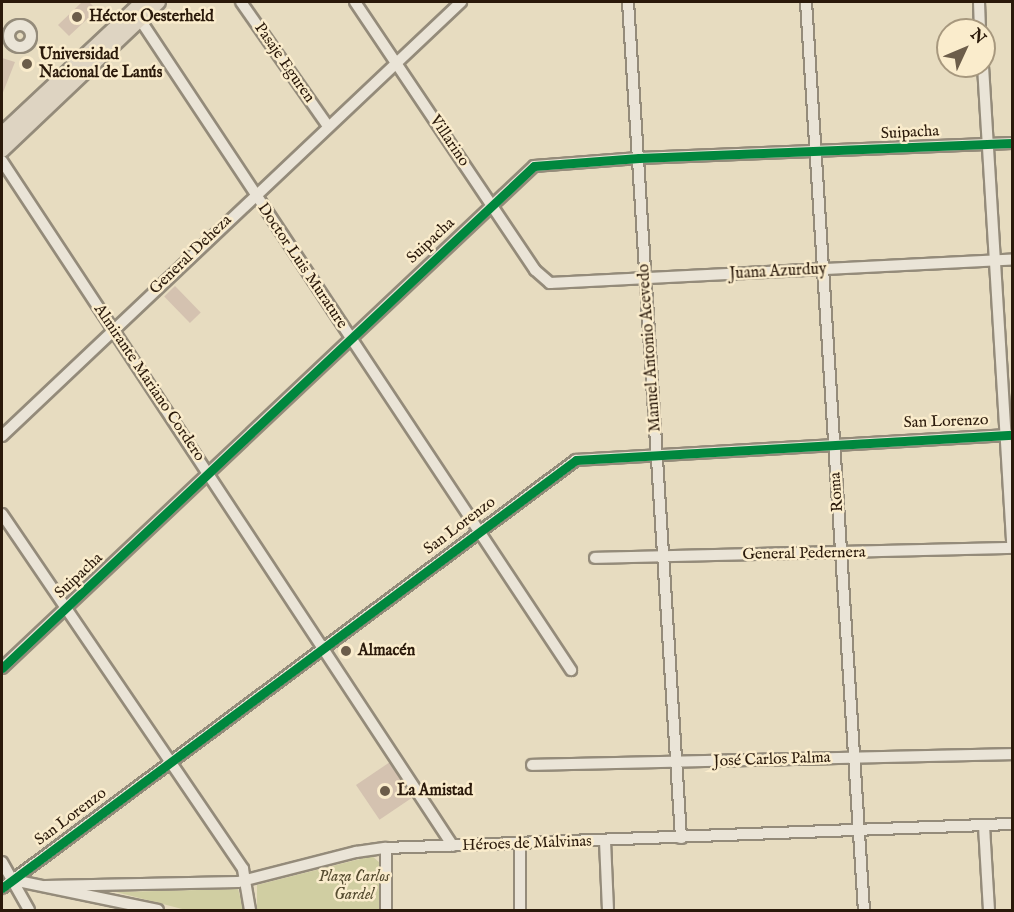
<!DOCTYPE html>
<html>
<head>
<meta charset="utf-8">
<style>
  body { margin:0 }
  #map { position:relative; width:1014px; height:912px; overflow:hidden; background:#e7dcc0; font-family:"IM FELL English",serif }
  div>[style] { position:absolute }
  .green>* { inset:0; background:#d0cea2 }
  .building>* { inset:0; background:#d4c2b0; transform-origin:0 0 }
  .roads { filter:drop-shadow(2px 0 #948b7a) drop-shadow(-2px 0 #948b7a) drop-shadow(0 2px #948b7a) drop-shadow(0 -2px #948b7a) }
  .minor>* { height:10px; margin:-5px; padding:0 5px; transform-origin:5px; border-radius:5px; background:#eae4d7 }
  .minor>.ring { margin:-5px; padding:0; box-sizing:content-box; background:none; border:10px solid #eae4d7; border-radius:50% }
  .major>* { height:14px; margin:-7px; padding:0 7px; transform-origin:7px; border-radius:7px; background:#ded4c2 }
  .cycleway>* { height:9px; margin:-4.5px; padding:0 4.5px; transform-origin:4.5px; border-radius:4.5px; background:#00873e }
  .dots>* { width:16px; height:16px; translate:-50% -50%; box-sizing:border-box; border:3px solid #faeccc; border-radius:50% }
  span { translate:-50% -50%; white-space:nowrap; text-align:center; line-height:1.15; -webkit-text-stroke:5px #faeccc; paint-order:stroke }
  .poi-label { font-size:16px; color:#2a190a; font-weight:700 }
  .left { translate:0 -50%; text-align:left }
  .street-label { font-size:16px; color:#2a190a }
  .park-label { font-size:16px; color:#564c30; font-style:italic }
  .frame { position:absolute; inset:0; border:3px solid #2a190a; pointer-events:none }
  .north { position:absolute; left:936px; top:18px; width:60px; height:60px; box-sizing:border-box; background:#faeccc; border:2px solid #a7987e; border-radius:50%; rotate:46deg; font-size:16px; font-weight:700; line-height:24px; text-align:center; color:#2a190a }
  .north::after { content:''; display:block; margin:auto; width:21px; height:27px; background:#6c5d4a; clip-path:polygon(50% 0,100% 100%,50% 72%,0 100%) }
</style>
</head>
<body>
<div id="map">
  <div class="green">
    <i style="clip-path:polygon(372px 856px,380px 863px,380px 910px,257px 910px,257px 885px)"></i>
    <i style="clip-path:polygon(238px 889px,244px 910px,186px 910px,116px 892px)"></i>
  </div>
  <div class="building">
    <i style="clip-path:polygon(82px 2px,89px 2px,97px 10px,69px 36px,58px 25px)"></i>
    <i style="clip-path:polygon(2px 58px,15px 62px,2px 95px)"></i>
    <i style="left:175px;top:286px;width:37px;height:15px;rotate:46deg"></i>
    <i style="left:390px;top:762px;width:42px;height:41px;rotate:56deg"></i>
  </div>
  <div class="roads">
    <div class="minor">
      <i style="left:241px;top:2px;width:150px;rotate:55deg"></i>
      <i style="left:355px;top:2px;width:323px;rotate:56.1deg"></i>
      <i style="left:535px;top:270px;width:20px;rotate:41deg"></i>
      <i style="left:550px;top:283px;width:463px;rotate:-2.9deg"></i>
      <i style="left:628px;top:2px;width:838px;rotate:86.37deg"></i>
      <i style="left:806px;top:2px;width:910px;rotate:86.35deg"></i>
      <i style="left:979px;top:2px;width:28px;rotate:88deg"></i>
      <i style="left:137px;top:15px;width:786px;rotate:56.47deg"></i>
      <i class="ring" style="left:9px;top:25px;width:12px;height:12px"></i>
      <i style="left:983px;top:66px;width:481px;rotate:86.5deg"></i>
      <i style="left:2px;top:161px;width:820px;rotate:56.64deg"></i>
      <i style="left:2px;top:436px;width:632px;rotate:-43.4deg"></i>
      <i style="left:2px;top:514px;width:429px;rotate:55.8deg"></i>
      <i style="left:243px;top:869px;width:42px;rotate:80.3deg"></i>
      <i style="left:595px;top:558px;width:417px;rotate:-1.4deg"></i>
      <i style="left:2px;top:668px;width:731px;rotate:-43.34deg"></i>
      <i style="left:534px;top:166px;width:105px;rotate:-4.4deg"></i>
      <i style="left:639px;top:158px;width:373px;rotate:-2.3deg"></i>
      <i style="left:532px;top:765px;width:480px;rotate:-1.3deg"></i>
      <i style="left:984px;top:826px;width:84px;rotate:86.6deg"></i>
      <i style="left:605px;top:841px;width:69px;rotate:87.5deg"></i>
      <i style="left:520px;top:844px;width:66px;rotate:90deg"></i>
      <i style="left:2px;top:862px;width:55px;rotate:60.6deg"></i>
      <i style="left:13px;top:880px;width:148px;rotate:11.7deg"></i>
      <i style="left:45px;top:886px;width:193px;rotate:-1.2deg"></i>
      <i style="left:238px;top:882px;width:122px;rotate:-14.3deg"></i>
      <i style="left:356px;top:852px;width:30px;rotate:-8deg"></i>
      <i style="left:386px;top:848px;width:626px;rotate:-2.2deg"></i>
      <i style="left:2px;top:888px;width:716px;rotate:-36.71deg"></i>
      <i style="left:576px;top:460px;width:437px;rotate:-3.3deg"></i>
      <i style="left:386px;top:910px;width:62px;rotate:-90deg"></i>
    </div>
    <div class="major">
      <i style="left:2px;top:134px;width:193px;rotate:-43.1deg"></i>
      <i style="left:2px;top:150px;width:215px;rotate:-43.5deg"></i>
    </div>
  </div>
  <div class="cycleway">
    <i style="left:2px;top:668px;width:731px;rotate:-43.34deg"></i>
    <i style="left:534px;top:166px;width:105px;rotate:-4.4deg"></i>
    <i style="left:639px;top:158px;width:373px;rotate:-2.3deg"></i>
    <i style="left:2px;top:888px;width:716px;rotate:-36.71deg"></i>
    <i style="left:576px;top:460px;width:437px;rotate:-3.3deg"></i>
  </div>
  <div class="dots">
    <i style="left:77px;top:17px;background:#6c5d4a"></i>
    <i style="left:27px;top:64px;background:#6c5d4a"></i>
    <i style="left:346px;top:651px;background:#6c5d4a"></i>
    <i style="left:385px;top:791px;background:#6c5d4a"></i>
  </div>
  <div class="poi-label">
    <span class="left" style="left:89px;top:17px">Héctor Oesterheld</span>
    <span class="left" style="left:39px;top:64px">Universidad<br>Nacional de Lanús</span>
    <span class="left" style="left:358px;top:651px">Almacén</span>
    <span class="left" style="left:397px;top:791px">La Amistad</span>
  </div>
  <div class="street-label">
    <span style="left:284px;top:63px;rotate:55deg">Pasaje Eguren</span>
    <span style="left:910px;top:133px;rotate:-3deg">Suipacha</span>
    <span style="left:449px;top:141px;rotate:56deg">Villarino</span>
    <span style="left:431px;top:241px;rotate:-43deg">Suipacha</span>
    <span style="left:191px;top:255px;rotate:-44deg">General Deheza</span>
    <span style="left:302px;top:266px;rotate:56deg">Doctor Luis Murature</span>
    <span style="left:778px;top:272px;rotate:-3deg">Juana Azurduy</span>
    <span style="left:650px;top:348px;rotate:-94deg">Manuel Antonio Acevedo</span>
    <span style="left:149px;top:383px;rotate:56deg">Almirante Mariano Cordero</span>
    <span style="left:946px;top:422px;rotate:-2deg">San Lorenzo</span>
    <span style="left:837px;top:492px;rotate:-94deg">Roma</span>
    <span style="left:460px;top:526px;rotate:-37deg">San Lorenzo</span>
    <span style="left:804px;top:554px;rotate:-1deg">General Pedernera</span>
    <span style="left:79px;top:576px;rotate:-43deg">Suipacha</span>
    <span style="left:772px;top:760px;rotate:-2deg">José Carlos Palma</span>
    <span style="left:71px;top:817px;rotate:-37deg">San Lorenzo</span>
    <span style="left:527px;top:844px;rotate:-2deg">Héroes de Malvinas</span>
  </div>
  <div class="park-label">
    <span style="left:354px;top:886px">Plaza Carlos<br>Gardel</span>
  </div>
  <div class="frame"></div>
  <div class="north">N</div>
</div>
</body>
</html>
